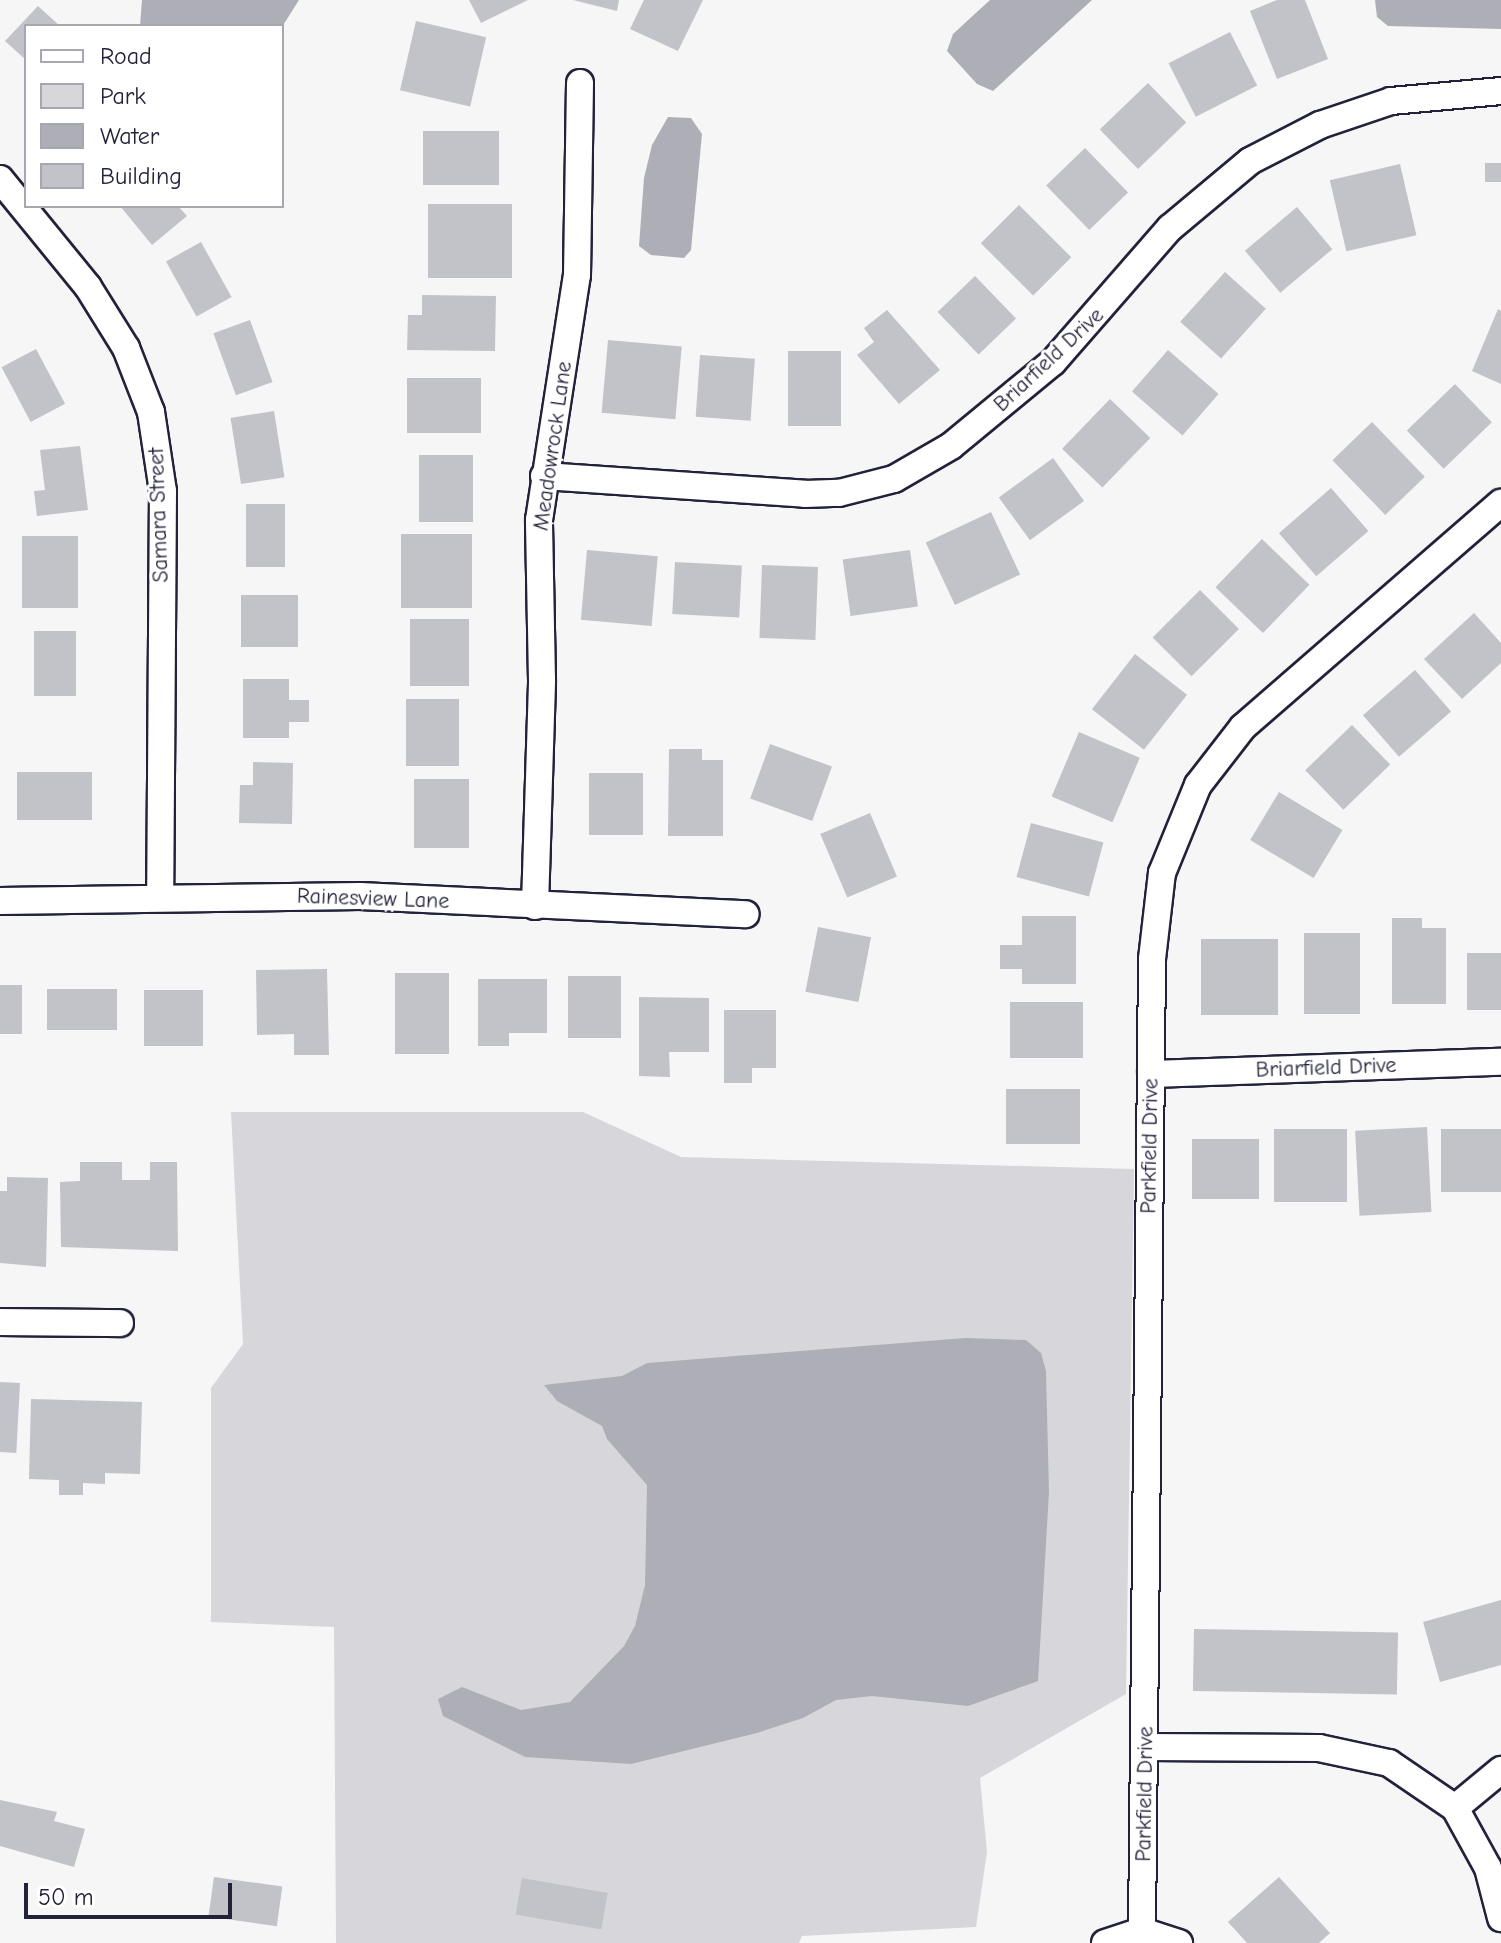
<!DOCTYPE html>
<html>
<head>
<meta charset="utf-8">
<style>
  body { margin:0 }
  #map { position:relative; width:1501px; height:1943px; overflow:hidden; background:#f6f6f7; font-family:"Comic Neue",sans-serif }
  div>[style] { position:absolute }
  .green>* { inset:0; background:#d7d7db }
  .water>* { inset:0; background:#aeaeb7 }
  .building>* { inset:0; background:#c2c2c9; transform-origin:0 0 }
  .roads { filter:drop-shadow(2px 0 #22223b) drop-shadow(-2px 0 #22223b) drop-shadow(0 2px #22223b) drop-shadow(0 -2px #22223b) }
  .minor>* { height:26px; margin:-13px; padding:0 13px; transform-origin:13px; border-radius:13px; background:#fff }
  span { translate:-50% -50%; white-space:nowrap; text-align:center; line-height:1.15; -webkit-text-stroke:6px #fff; paint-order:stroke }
  .street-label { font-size:22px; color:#22223b }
  .legend { position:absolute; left:24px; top:24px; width:260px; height:184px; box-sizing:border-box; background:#fff; border:2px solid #a7a7b1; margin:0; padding:10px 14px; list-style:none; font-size:24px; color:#22223b }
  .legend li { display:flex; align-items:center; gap:16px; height:40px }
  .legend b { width:40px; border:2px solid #a7a7b1 }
  .scale { position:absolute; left:24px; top:1883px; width:208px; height:36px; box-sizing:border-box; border:4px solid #22223b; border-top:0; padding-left:10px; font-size:24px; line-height:28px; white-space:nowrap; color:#22223b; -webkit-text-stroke:6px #fff; paint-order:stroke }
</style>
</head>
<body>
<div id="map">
  <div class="green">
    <i style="clip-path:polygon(231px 1112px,583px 1112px,681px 1157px,1134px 1169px,1126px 1694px,980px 1778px,987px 1852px,976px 1927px,802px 1936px,799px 1943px,336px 1943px,334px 1627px,211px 1622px,211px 1388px,243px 1344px)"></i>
  </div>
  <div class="water">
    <i style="clip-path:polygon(142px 0,299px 0,282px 27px,140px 26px)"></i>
    <i style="clip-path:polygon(990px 0,1092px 0,993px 91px,977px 84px,947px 51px,953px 34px)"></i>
    <i style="clip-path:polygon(1375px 0,1501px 0,1501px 29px,1388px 26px,1377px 17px)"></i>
    <i style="clip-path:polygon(668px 117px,691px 118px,702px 134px,691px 250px,684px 258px,651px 255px,639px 246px,644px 178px,652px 145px)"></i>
    <i style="clip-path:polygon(965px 1338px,1026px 1340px,1041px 1353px,1046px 1371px,1049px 1492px,1038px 1681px,968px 1706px,872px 1696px,836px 1700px,803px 1718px,757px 1733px,631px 1764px,525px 1757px,443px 1716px,438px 1699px,462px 1687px,521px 1710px,570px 1702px,624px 1646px,635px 1626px,645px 1585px,647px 1485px,607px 1439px,602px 1426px,557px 1401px,544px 1385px,622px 1376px,647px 1363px)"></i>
  </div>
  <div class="building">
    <i style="clip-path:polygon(469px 0,528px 0,481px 23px)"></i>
    <i style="clip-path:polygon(573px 0,619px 0,617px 11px)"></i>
    <i style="clip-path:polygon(644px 0,703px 0,678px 51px,630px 29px)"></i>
    <i style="clip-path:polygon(1277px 0,1305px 0,1328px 59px,1277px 79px,1250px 11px)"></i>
    <i style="clip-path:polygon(38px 6px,60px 26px,26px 26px,26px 60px,5px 41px)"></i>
    <i style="left:416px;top:21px;width:72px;height:71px;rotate:13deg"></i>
    <i style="left:1230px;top:32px;width:60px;height:69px;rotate:63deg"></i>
    <i style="left:1148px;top:83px;width:55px;height:67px;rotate:46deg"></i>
    <i style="left:423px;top:131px;width:76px;height:54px"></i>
    <i style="left:1085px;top:148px;width:62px;height:54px;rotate:46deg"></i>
    <i style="left:1485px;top:163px;width:16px;height:19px"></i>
    <i style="left:1400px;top:164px;width:73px;height:72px;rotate:77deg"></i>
    <i style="left:428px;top:204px;width:84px;height:74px"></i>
    <i style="left:1019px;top:205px;width:74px;height:54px;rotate:45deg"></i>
    <i style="clip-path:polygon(120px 206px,178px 206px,187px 216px,152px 245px)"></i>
    <i style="left:1297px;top:207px;width:55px;height:68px;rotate:50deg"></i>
    <i style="left:201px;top:242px;width:63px;height:40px;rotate:61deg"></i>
    <i style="left:1225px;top:272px;width:55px;height:67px;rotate:42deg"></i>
    <i style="left:975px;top:276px;width:59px;height:52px;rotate:46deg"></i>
    <i style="clip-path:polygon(422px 295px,496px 296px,495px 351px,407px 350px,408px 315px,422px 315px)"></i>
    <i style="clip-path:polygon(1498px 309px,1501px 311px,1501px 384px,1472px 371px)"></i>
    <i style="clip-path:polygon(887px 310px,940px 370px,899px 404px,857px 355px,874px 342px,864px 328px)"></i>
    <i style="left:250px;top:320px;width:66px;height:39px;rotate:70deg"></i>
    <i style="left:608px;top:340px;width:74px;height:73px;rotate:5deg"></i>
    <i style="left:36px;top:349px;width:62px;height:39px;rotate:62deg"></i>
    <i style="left:1168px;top:350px;width:67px;height:55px;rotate:41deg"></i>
    <i style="left:788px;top:351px;width:53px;height:75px"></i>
    <i style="left:700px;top:355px;width:55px;height:62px;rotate:4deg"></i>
    <i style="left:407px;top:378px;width:74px;height:55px"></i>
    <i style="left:1455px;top:384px;width:53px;height:67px;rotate:46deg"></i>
    <i style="left:1110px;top:399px;width:56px;height:69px;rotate:44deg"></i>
    <i style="left:274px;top:411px;width:67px;height:44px;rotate:81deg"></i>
    <i style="left:1372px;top:422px;width:76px;height:55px;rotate:46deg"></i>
    <i style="clip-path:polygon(80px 446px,88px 510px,37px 516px,34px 491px,45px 490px,40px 450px)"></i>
    <i style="left:419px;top:455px;width:54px;height:67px"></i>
    <i style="left:1053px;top:458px;width:53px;height:67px;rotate:54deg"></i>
    <i style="left:1331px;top:488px;width:57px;height:69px;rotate:49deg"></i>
    <i style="left:246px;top:504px;width:39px;height:63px"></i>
    <i style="left:991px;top:512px;width:69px;height:72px;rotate:65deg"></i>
    <i style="left:401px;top:534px;width:71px;height:74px"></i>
    <i style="left:22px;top:536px;width:56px;height:72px"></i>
    <i style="left:1262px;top:539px;width:66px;height:67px;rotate:44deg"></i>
    <i style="left:587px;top:550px;width:71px;height:70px;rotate:5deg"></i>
    <i style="left:910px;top:550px;width:57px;height:68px;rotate:82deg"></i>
    <i style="left:675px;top:562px;width:67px;height:52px;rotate:3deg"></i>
    <i style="left:762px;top:565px;width:56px;height:73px;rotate:2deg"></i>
    <i style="left:1200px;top:590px;width:55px;height:67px;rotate:45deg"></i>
    <i style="left:241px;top:595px;width:57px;height:52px"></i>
    <i style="clip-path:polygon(1474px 613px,1501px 643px,1501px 663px,1462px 699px,1424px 659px)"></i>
    <i style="left:410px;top:619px;width:59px;height:67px"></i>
    <i style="left:34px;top:631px;width:42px;height:65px"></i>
    <i style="left:1135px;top:654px;width:66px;height:70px;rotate:38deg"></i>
    <i style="left:1415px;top:670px;width:55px;height:69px;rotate:49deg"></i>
    <i style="clip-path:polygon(243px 679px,289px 679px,289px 700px,309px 700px,309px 722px,289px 722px,289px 738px,243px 738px)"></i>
    <i style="left:406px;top:699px;width:53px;height:67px"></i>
    <i style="left:1352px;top:725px;width:55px;height:65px;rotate:46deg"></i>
    <i style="left:1079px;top:732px;width:66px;height:70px;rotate:23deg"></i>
    <i style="left:770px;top:744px;width:66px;height:58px;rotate:20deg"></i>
    <i style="clip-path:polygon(669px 749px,702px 749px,702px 760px,723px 760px,723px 836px,668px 836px)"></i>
    <i style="clip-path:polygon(253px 762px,293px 763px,292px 824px,239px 823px,240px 785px,253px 785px)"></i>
    <i style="left:17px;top:772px;width:75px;height:48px"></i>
    <i style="left:589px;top:773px;width:54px;height:62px"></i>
    <i style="left:414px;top:779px;width:55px;height:69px"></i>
    <i style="left:1279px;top:792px;width:74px;height:56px;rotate:31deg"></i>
    <i style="left:870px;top:813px;width:69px;height:54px;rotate:67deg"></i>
    <i style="left:1031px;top:823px;width:75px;height:56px;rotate:15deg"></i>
    <i style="clip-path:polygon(1022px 916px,1076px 916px,1076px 984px,1022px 984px,1022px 969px,1000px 969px,1000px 945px,1022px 945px)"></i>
    <i style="clip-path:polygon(1392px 918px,1422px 918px,1422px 928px,1446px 928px,1446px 1004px,1392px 1004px)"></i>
    <i style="left:818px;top:927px;width:54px;height:66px;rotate:11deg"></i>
    <i style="left:1304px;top:933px;width:56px;height:81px"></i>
    <i style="left:1201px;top:939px;width:77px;height:76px"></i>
    <i style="left:1467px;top:953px;width:34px;height:57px"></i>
    <i style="clip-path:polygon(327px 969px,329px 1055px,294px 1055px,294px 1034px,257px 1035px,256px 970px)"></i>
    <i style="left:395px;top:973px;width:54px;height:81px"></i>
    <i style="left:568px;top:976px;width:53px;height:62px"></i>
    <i style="clip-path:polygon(478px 979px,547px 979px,547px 1033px,509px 1033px,509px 1046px,478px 1046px)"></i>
    <i style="left:0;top:985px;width:22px;height:49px"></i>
    <i style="left:47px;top:989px;width:70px;height:41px"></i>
    <i style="left:144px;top:990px;width:59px;height:56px"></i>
    <i style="clip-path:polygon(639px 997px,709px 998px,709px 1052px,669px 1052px,670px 1077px,639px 1076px)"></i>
    <i style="left:1010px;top:1002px;width:73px;height:56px"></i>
    <i style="clip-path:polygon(724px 1010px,776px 1010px,776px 1068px,752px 1068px,752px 1083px,724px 1083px)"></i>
    <i style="left:1006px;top:1089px;width:74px;height:55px"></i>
    <i style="left:1427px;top:1127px;width:85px;height:72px;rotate:87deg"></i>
    <i style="left:1274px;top:1129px;width:73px;height:73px"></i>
    <i style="left:1501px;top:1129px;width:63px;height:60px;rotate:90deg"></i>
    <i style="left:1192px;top:1139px;width:67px;height:60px"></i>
    <i style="clip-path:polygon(80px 1162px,122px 1162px,122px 1180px,150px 1180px,150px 1162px,177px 1162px,178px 1251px,61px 1247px,60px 1182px,80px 1181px)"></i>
    <i style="clip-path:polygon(7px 1177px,48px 1178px,46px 1267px,0 1263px,0 1191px,7px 1191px)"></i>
    <i style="left:0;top:1382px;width:20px;height:70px;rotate:3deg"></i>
    <i style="clip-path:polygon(31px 1399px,142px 1402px,140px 1474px,105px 1473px,105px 1484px,83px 1483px,83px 1495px,59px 1495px,59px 1480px,29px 1479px)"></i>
    <i style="clip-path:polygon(1501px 1600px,1501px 1665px,1440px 1682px,1423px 1622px)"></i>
    <i style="left:1194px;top:1629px;width:204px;height:62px;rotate:1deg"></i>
    <i style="clip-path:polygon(0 1800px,57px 1812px,54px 1821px,85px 1829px,74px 1867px,0 1846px)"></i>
    <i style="left:214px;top:1877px;width:69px;height:40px;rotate:8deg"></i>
    <i style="clip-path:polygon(1279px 1877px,1330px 1933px,1319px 1943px,1247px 1943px,1228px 1922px)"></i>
    <i style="left:522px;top:1878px;width:87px;height:37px;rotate:10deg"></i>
  </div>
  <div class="roads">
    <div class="minor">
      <i style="left:0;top:179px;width:139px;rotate:50.8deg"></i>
      <i style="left:88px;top:287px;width:72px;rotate:58.1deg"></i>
      <i style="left:126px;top:348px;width:69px;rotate:68.7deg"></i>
      <i style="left:151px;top:412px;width:80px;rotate:81.4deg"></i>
      <i style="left:163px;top:491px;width:407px;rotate:90.4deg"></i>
      <i style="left:544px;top:476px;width:262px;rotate:3.9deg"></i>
      <i style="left:805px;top:494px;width:34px;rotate:-2deg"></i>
      <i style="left:839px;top:493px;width:57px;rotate:-14.3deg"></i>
      <i style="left:894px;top:479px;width:66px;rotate:-30.1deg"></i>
      <i style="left:951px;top:446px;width:132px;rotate:-39.5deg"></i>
      <i style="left:1053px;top:362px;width:178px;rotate:-48.9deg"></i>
      <i style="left:1170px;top:228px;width:104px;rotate:-39.9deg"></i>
      <i style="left:1250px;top:161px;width:79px;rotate:-27.2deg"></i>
      <i style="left:1320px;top:125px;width:75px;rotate:-18.7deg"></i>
      <i style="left:1391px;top:101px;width:110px;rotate:-5.2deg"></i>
      <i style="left:0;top:901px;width:360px;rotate:-0.8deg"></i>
      <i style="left:360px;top:896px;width:386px;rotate:2.7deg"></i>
      <i style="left:535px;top:906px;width:226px;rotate:-88.2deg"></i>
      <i style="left:542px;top:680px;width:160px;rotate:-91.1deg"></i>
      <i style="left:539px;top:520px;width:248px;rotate:-81.2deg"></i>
      <i style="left:577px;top:275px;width:192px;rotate:-89.1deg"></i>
      <i style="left:1151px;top:1074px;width:350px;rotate:-2deg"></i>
      <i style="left:0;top:1322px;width:120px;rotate:0.5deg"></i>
      <i style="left:1146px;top:1747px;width:173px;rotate:0.3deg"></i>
      <i style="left:1319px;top:1748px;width:72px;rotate:12.1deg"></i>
      <i style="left:1389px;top:1763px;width:80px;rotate:34.3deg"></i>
      <i style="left:1455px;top:1808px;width:68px;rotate:61.2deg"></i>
      <i style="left:1488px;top:1868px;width:52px;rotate:75.4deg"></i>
      <i style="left:1455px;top:1808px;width:60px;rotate:-39.6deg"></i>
      <i style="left:1142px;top:1931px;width:972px;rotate:-89.41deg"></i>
      <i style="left:1152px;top:959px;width:87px;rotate:-83.4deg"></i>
      <i style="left:1162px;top:873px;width:95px;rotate:-67.8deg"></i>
      <i style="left:1198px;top:785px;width:73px;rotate:-52.2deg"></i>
      <i style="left:1243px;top:727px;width:342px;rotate:-41deg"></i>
      <i style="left:1105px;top:1943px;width:39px;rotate:-18deg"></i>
      <i style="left:1142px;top:1931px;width:39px;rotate:18deg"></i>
    </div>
  </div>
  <div class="street-label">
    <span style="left:1049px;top:360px;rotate:-43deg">Briarfield Drive</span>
    <span style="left:553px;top:446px;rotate:-82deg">Meadowrock Lane</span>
    <span style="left:159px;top:515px;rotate:-92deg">Samara Street</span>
    <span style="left:373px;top:899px;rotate:2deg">Rainesview Lane</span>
    <span style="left:1326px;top:1068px;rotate:-2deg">Briarfield Drive</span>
    <span style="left:1150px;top:1146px;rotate:-89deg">Parkfield Drive</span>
    <span style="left:1145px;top:1794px;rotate:-89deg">Parkfield Drive</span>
  </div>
  <ul class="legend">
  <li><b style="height:10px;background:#fff"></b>Road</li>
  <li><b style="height:22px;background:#d7d7db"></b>Park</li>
  <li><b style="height:22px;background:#aeaeb7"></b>Water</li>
  <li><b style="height:22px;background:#c2c2c9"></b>Building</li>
  </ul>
  <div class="scale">50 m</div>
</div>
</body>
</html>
